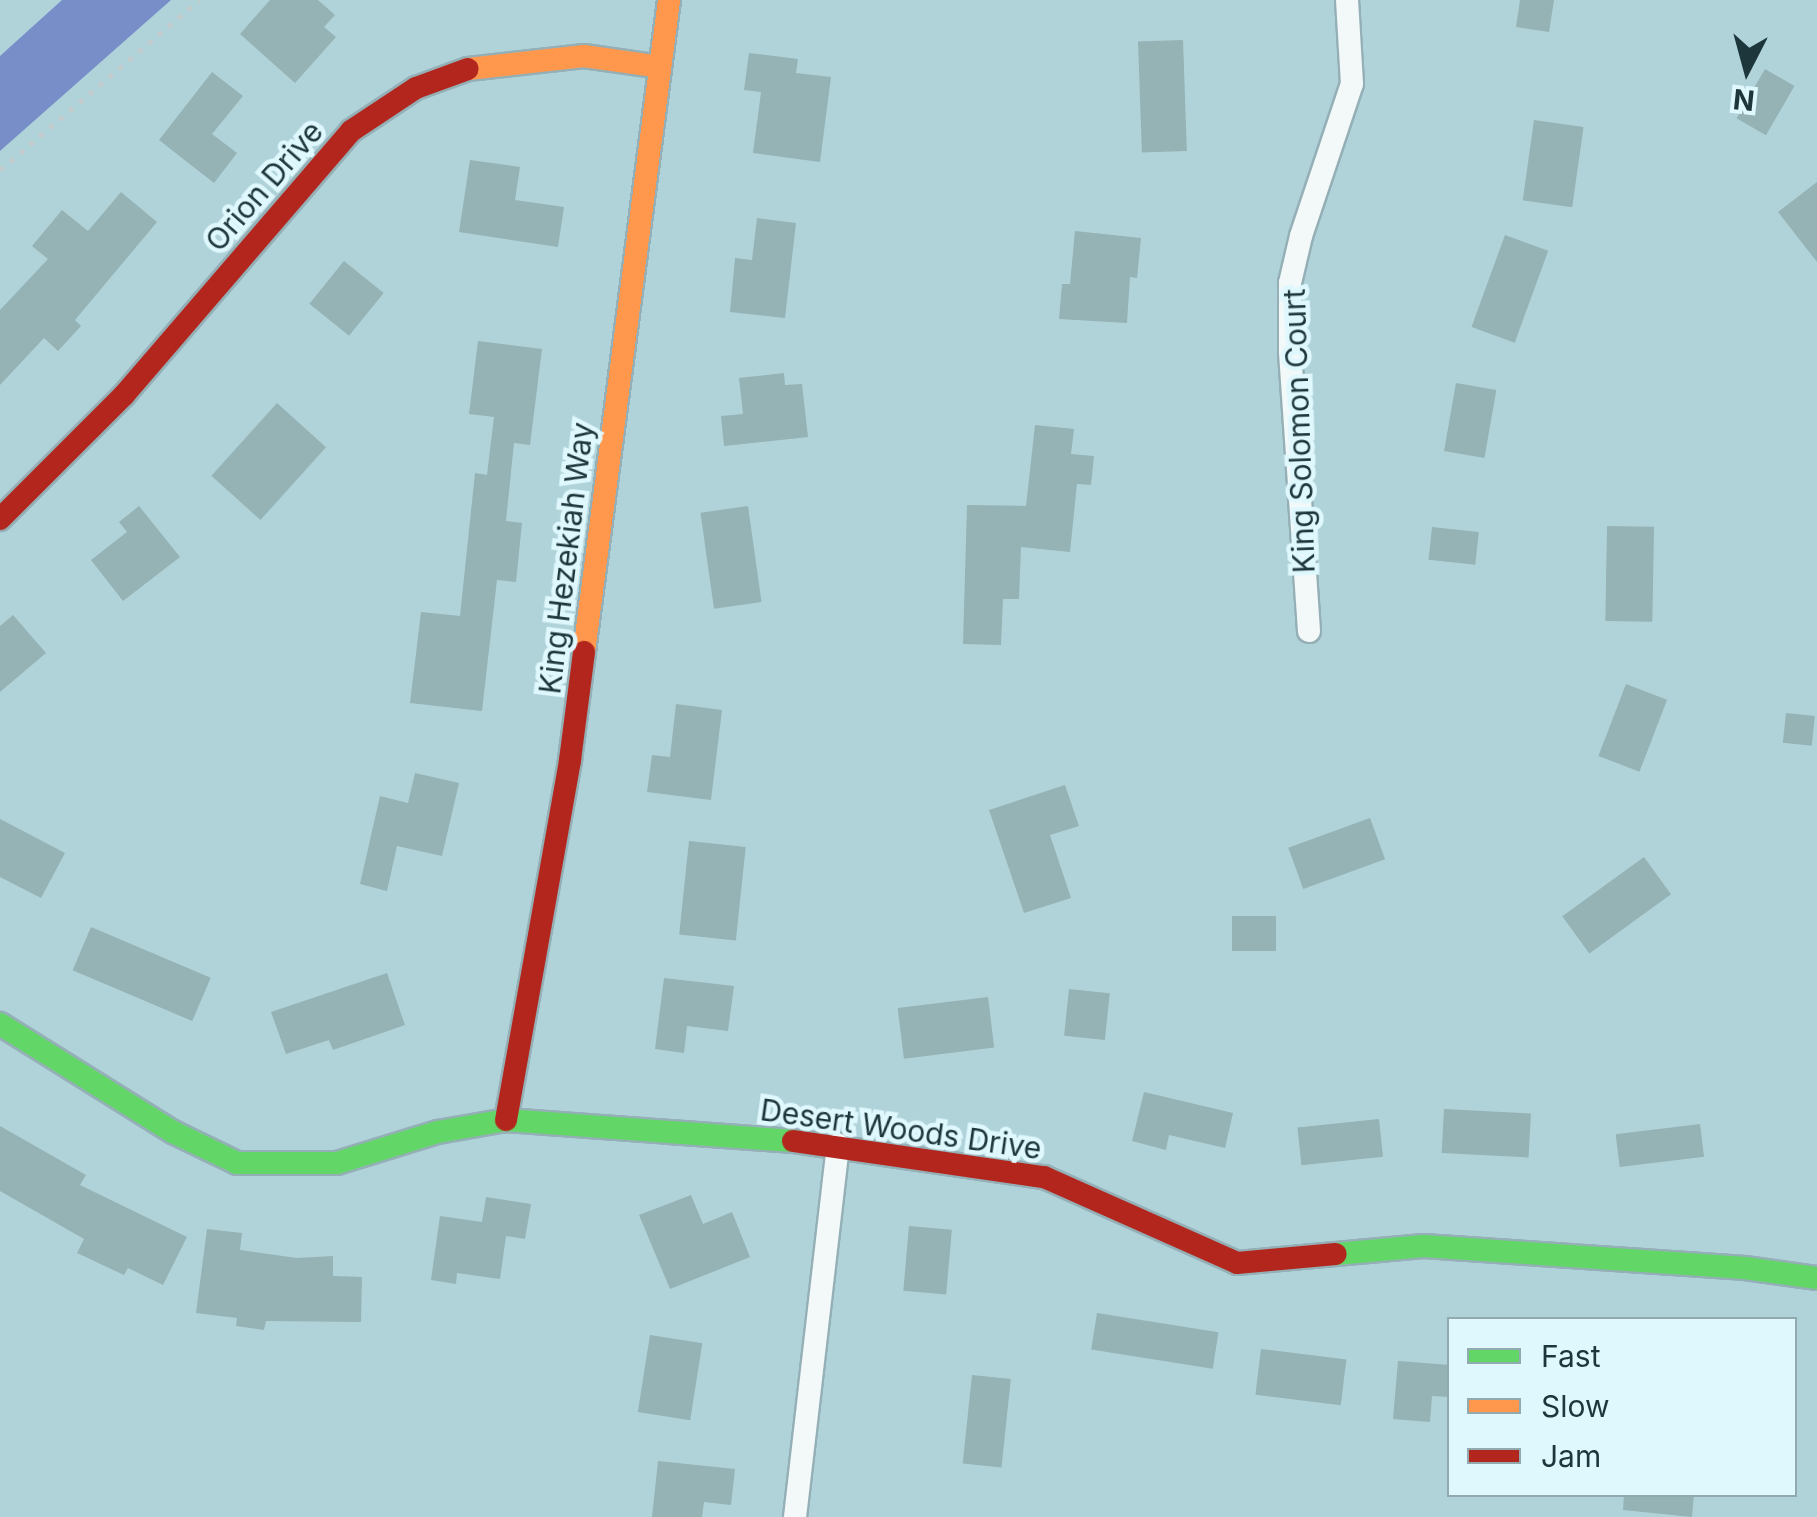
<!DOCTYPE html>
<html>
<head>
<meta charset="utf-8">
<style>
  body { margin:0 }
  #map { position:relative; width:1817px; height:1517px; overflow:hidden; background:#b0d3da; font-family:Inter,sans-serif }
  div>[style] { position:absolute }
  .water>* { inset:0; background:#778ec8 }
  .building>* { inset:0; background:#95b2b5; transform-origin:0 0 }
  .path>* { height:5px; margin-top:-2.5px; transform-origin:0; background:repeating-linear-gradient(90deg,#c1cbce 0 5px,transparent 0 13px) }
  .roads { filter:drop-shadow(2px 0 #94b0b6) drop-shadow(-2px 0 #94b0b6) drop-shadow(0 2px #94b0b6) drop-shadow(0 -2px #94b0b6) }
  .street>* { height:22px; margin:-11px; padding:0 11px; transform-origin:11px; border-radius:11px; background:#f3f8f9 }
  .fast>* { height:22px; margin:-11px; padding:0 11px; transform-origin:11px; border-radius:11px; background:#63d668 }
  .slow>* { height:22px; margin:-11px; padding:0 11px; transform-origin:11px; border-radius:11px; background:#ff974d }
  .jam>* { height:22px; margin:-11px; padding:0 11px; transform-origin:11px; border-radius:11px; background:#b3261e }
  span { translate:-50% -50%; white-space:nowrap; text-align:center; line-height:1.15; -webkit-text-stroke:9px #dff8fe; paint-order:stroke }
  .street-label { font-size:30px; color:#1c363c }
  .legend { position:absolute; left:1447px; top:1317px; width:350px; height:180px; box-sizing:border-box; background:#dff8fe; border:2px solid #91aab0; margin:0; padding:12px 18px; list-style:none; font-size:30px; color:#1c363c }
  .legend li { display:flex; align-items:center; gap:20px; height:50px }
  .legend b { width:50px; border:2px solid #91aab0 }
  .north { position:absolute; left:1697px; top:20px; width:100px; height:100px; -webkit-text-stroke:8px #dff8fe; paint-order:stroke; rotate:186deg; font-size:28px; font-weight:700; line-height:40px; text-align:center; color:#1c363c }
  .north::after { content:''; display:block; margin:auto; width:35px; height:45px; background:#1c363c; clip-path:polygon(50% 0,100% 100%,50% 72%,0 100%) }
</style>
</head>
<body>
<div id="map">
  <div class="water">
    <i style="clip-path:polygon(62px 0,171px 0,0 151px,0 56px)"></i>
  </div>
  <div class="building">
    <i style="clip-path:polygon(270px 0,318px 0,335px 15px,324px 27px,336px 37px,295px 83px,240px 34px)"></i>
    <i style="clip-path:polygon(1520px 0,1554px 0,1549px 32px,1516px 27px)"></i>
    <i style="left:1183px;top:40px;width:111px;height:45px;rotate:88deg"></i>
    <i style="clip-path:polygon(749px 53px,798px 59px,796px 73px,831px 77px,820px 162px,753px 153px,761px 92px,744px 90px)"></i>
    <i style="left:1765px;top:69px;width:34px;height:57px;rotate:30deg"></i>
    <i style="clip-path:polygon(212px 72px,243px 96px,212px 134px,237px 153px,214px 183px,159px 140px)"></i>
    <i style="left:1534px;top:120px;width:50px;height:81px;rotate:8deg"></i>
    <i style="clip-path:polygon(470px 160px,520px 167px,515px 200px,564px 207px,558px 247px,459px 232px)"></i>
    <i style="clip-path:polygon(1817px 182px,1817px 262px,1778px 212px)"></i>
    <i style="clip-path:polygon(121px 192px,157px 222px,75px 320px,81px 326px,58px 351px,44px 338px,0 385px,0 310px,48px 259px,32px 246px,62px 210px,88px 231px)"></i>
    <i style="clip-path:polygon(757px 218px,796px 223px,785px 318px,730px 312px,735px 258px,752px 260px)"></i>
    <i style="clip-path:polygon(1075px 231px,1141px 238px,1137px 278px,1130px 277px,1127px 323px,1059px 319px,1062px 284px,1070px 284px)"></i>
    <i style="left:1505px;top:235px;width:46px;height:98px;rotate:20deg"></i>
    <i style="left:344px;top:261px;width:51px;height:55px;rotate:39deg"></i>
    <i style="clip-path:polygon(478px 341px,542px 349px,530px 445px,514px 443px,506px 521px,522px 523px,516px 582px,497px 580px,482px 711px,410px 703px,421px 612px,460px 616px,475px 473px,487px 475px,494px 417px,469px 414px)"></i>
    <i style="clip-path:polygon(784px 373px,785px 385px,802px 384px,808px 437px,724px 446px,721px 416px,743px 414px,739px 378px)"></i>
    <i style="left:1456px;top:383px;width:41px;height:69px;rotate:10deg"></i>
    <i style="left:277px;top:403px;width:66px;height:98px;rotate:42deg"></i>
    <i style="clip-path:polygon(1035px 425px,1074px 429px,1071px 454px,1094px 456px,1091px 485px,1077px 484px,1070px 552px,1021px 547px,1019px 599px,1003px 599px,1001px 645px,963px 644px,967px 505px,1026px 506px)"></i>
    <i style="clip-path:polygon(139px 506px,180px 557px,123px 601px,91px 560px,127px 532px,119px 522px)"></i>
    <i style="left:748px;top:506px;width:97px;height:48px;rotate:82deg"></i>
    <i style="left:1607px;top:526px;width:47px;height:95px;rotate:1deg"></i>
    <i style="left:1432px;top:527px;width:47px;height:33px;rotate:6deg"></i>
    <i style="clip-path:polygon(13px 615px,46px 653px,0 692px,0 626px)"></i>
    <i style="left:1626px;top:684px;width:44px;height:77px;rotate:21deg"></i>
    <i style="clip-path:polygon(676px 704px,722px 710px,711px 800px,647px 792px,652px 755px,670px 757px)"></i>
    <i style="left:1786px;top:713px;width:29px;height:30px;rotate:6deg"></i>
    <i style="clip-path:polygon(415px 773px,459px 783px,442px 856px,397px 846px,387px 891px,360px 884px,380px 796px,408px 803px)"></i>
    <i style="clip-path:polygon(1065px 785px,1079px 826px,1050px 835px,1071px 898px,1024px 913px,989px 810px)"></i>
    <i style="left:1370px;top:818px;width:44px;height:87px;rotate:70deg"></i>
    <i style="clip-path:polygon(0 819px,65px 853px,41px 898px,0 877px)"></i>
    <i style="left:689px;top:841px;width:57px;height:94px;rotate:6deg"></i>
    <i style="left:1644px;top:857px;width:46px;height:101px;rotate:54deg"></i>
    <i style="left:1232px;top:916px;width:44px;height:35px"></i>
    <i style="left:91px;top:927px;width:130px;height:47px;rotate:23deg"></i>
    <i style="clip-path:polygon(387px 973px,405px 1025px,333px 1050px,329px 1040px,286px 1054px,271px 1012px)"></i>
    <i style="clip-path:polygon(664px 978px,734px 986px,728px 1031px,687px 1026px,684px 1053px,655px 1049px)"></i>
    <i style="left:1069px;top:989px;width:41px;height:47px;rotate:6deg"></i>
    <i style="left:988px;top:997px;width:51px;height:91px;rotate:83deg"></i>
    <i style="clip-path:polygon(1144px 1092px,1233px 1113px,1225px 1148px,1169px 1135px,1166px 1150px,1132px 1141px)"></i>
    <i style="left:1444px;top:1109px;width:87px;height:44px;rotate:3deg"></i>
    <i style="left:1379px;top:1119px;width:38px;height:82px;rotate:84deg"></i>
    <i style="left:1700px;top:1124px;width:33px;height:85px;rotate:83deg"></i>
    <i style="clip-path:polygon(0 1126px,86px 1175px,80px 1185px,187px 1237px,163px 1285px,128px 1268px,124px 1275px,77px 1253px,84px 1239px,0 1191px)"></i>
    <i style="clip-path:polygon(691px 1195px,703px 1224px,732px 1212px,750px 1257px,670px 1289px,639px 1215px)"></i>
    <i style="clip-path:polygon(486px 1197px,531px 1204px,525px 1239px,506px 1236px,500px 1279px,457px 1273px,456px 1284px,431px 1280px,440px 1216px,482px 1222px)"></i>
    <i style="left:909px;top:1226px;width:43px;height:65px;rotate:5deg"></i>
    <i style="clip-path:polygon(207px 1229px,242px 1233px,240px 1250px,297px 1258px,333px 1256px,333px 1276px,362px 1277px,361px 1322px,266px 1321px,264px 1330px,236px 1326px,237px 1318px,196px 1313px)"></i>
    <i style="left:1097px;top:1313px;width:123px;height:37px;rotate:9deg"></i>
    <i style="left:650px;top:1335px;width:53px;height:78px;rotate:9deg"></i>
    <i style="left:1261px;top:1349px;width:86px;height:46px;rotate:7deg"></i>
    <i style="clip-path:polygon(1398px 1361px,1450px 1365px,1450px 1397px,1432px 1396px,1430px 1422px,1393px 1419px)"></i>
    <i style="left:972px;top:1375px;width:39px;height:89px;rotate:6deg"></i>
    <i style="clip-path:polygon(658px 1461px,735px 1469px,731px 1505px,704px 1502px,702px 1517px,652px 1517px)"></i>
    <i style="clip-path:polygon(1624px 1494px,1694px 1494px,1692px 1517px,1623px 1510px)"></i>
  </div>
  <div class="path">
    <i style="left:0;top:170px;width:262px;rotate:-40.5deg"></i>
  </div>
  <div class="roads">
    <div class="street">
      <i style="left:1309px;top:631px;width:280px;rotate:-93.9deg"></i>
      <i style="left:1290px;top:352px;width:69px;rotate:-90deg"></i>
      <i style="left:1290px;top:283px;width:48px;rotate:-76.8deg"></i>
      <i style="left:1301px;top:236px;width:160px;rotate:-71.5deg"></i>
      <i style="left:1352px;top:84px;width:84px;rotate:-93.4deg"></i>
      <i style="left:795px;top:1517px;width:375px;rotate:-83.4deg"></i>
    </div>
    <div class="fast">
      <i style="left:0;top:1024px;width:204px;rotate:32deg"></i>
      <i style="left:173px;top:1132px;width:71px;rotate:25.8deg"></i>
      <i style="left:237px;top:1163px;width:100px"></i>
      <i style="left:337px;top:1163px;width:106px;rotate:-17.1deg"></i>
      <i style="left:438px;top:1132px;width:69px;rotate:-10deg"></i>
      <i style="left:506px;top:1120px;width:288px;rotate:4.2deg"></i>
      <i style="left:1336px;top:1254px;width:88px;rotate:-5.2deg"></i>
      <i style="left:1424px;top:1246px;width:322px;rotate:3.9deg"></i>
      <i style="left:1745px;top:1268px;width:73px;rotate:7.9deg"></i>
    </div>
    <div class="slow">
      <i style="left:468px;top:69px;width:117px;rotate:-6.4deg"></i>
      <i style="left:584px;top:56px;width:77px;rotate:8.2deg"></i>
      <i style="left:584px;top:652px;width:658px;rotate:-82.57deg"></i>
    </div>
    <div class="jam">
      <i style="left:0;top:519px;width:175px;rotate:-45deg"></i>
      <i style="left:124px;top:395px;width:348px;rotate:-49.3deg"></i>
      <i style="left:351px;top:131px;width:78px;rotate:-33.5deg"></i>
      <i style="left:416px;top:88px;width:55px;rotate:-20.1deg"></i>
      <i style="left:506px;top:1120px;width:366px;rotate:-79.9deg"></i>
      <i style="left:570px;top:760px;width:109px;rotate:-82.6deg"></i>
      <i style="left:793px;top:1141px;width:254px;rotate:8.2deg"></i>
      <i style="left:1044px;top:1177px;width:211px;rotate:24deg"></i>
      <i style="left:1237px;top:1263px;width:99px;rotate:-5.2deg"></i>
    </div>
  </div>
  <div class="street-label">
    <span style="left:264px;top:186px;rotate:-49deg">Orion Drive</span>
    <span style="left:1299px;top:431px;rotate:-92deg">King Solomon Court</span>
    <span style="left:566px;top:558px;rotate:-83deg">King Hezekiah Way</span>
    <span style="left:901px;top:1129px;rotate:8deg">Desert Woods Drive</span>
  </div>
  <ul class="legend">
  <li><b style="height:12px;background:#63d668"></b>Fast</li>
  <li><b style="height:12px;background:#ff974d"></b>Slow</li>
  <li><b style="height:12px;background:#b3261e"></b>Jam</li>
  </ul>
  <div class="north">N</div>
</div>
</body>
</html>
